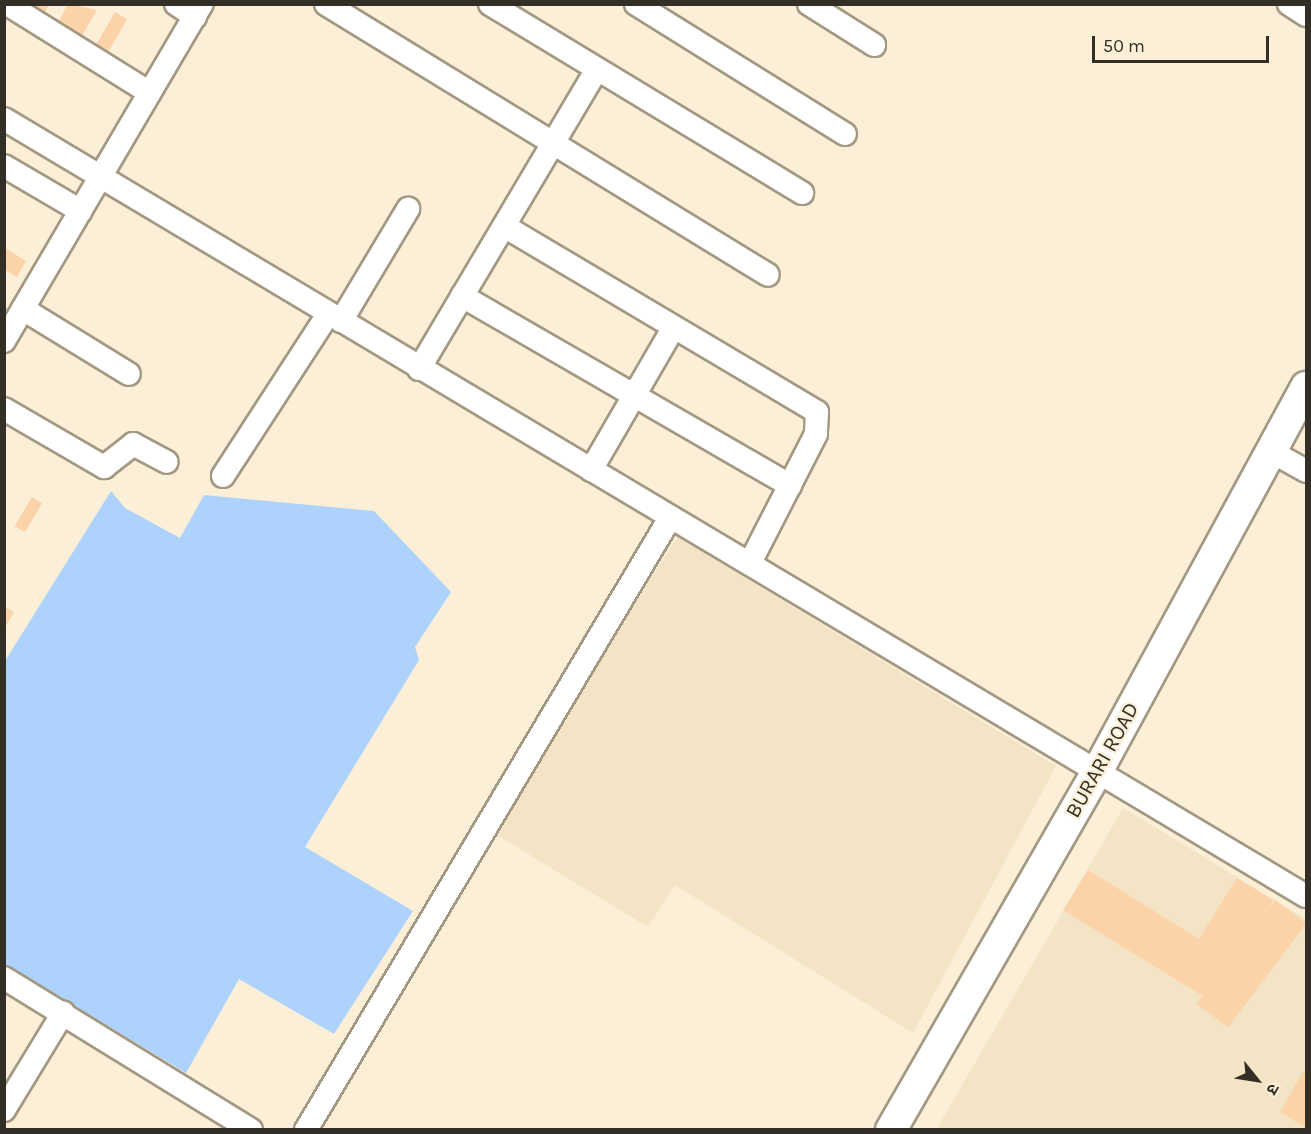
<!DOCTYPE html>
<html>
<head>
<meta charset="utf-8">
<style>
  body { margin:0 }
  #map { position:relative; width:1311px; height:1134px; overflow:hidden; background:#fbefd7; font-family:Karla,"Noto Sans Devanagari",sans-serif }
  div>[style] { position:absolute }
  .built>* { inset:0; background:#f3e4c5 }
  .water>* { inset:0; background:#add3fd }
  .building>* { inset:0; background:#fcd2a9; transform-origin:0 0 }
  .roads { filter:drop-shadow(2px 0 #a39882) drop-shadow(-2px 0 #a39882) drop-shadow(0 2px #a39882) drop-shadow(0 -2px #a39882) }
  .minor>* { height:22px; margin:-11px; padding:0 11px; transform-origin:11px; border-radius:11px; background:#fff }
  .major>* { height:30px; margin:-15px; padding:0 15px; transform-origin:15px; border-radius:15px; background:#fff }
  span { translate:-50% -50%; white-space:nowrap; text-align:center; line-height:1.15; -webkit-text-stroke:4.5px #fbefd7; paint-order:stroke }
  .street-label { font-size:21px; color:#342f26 }
  .frame { position:absolute; inset:0; border:6px solid #342f26; pointer-events:none }
  .north { position:absolute; left:1227px; top:1050px; width:60px; height:60px; -webkit-text-stroke:4px #fbefd7; paint-order:stroke; rotate:120deg; font-size:16px; font-weight:700; line-height:24px; text-align:center; color:#342f26 }
  .north::after { content:''; display:block; margin:auto; width:21px; height:27px; background:#342f26; clip-path:polygon(50% 0,100% 100%,50% 72%,0 100%) }
  .scale { position:absolute; left:1092px; top:36px; width:177px; height:27px; box-sizing:border-box; border:3px solid #342f26; border-top:0; padding-left:8px; font-size:18px; line-height:21px; white-space:nowrap; color:#342f26; -webkit-text-stroke:4px #fbefd7; paint-order:stroke }
</style>
</head>
<body>
<div id="map">
  <div class="built">
    <i style="clip-path:polygon(677px 537px,1056px 766px,913px 1033px,675px 885px,648px 927px,492px 832px)"></i>
    <i style="clip-path:polygon(1123px 808px,1306px 919px,1306px 1129px,936px 1130px)"></i>
  </div>
  <div class="water">
    <i style="clip-path:polygon(111px 491px,125px 508px,180px 538px,204px 495px,374px 511px,451px 592px,415px 647px,419px 660px,305px 847px,413px 911px,334px 1034px,239px 979px,186px 1073px,5px 964px,5px 661px)"></i>
  </div>
  <div class="building">
    <i style="clip-path:polygon(34px 4px,49px 4px,44px 14px)"></i>
    <i style="clip-path:polygon(68px 4px,97px 10px,81px 37px,58px 23px)"></i>
    <i style="left:115px;top:12px;width:14px;height:41px;rotate:30deg"></i>
    <i style="clip-path:polygon(5px 248px,26px 261px,17px 277px,5px 270px)"></i>
    <i style="left:32px;top:497px;width:12px;height:34px;rotate:31deg"></i>
    <i style="clip-path:polygon(4px 606px,14px 612px,6px 626px,4px 625px)"></i>
    <i style="clip-path:polygon(1088px 870px,1199px 939px,1237px 878px,1273px 900px,1211px 1001px,1063px 910px)"></i>
    <i style="left:1275px;top:900px;width:39px;height:130px;rotate:37deg"></i>
    <i style="clip-path:polygon(1303px 1072px,1306px 1074px,1306px 1128px,1280px 1112px)"></i>
  </div>
  <div class="roads">
    <div class="minor">
      <i style="left:7px;top:4px;width:168px;rotate:31.9deg"></i>
      <i style="left:176px;top:4px;width:23px;rotate:34deg"></i>
      <i style="left:326px;top:4px;width:518px;rotate:31.51deg"></i>
      <i style="left:490px;top:4px;width:365px;rotate:31.2deg"></i>
      <i style="left:636px;top:4px;width:246px;rotate:31.9deg"></i>
      <i style="left:809px;top:4px;width:77px;rotate:32.2deg"></i>
      <i style="left:1289px;top:4px;width:20px;rotate:33deg"></i>
      <i style="left:4px;top:119px;width:1516px;rotate:30.83deg"></i>
      <i style="left:4px;top:166px;width:89px;rotate:30.3deg"></i>
      <i style="left:504px;top:226px;width:364px;rotate:30.7deg"></i>
      <i style="left:817px;top:412px;width:22px;rotate:93deg"></i>
      <i style="left:816px;top:434px;width:145px;rotate:117.1deg"></i>
      <i style="left:462px;top:296px;width:379px;rotate:30deg"></i>
      <i style="left:23px;top:309px;width:124px;rotate:31.5deg"></i>
      <i style="left:341px;top:321px;width:131px;rotate:-59.1deg"></i>
      <i style="left:4px;top:341px;width:391px;rotate:-59.6deg"></i>
      <i style="left:419px;top:369px;width:347px;rotate:-59.3deg"></i>
      <i style="left:4px;top:409px;width:116px;rotate:30.1deg"></i>
      <i style="left:104px;top:467px;width:37px;rotate:-38deg"></i>
      <i style="left:133px;top:444px;width:38px;rotate:28deg"></i>
      <i style="left:1272px;top:452px;width:39px;rotate:29deg"></i>
      <i style="left:591px;top:470px;width:165px;rotate:-59.9deg"></i>
      <i style="left:223px;top:476px;width:194px;rotate:-57deg"></i>
      <i style="left:4px;top:978px;width:290px;rotate:31.6deg"></i>
      <i style="left:4px;top:1110px;width:114px;rotate:-58.7deg"></i>
      <i style="left:306px;top:1130px;width:712px;rotate:-59.26deg"></i>
    </div>
    <div class="major">
      <i style="left:891px;top:1130px;width:415px;rotate:-60.1deg"></i>
      <i style="left:1098px;top:770px;width:436px;rotate:-61.5deg"></i>
    </div>
  </div>
  <div class="street-label">
    <span style="left:1102px;top:760px;rotate:-61deg">BURARI ROAD</span>
  </div>
  <div class="frame"></div>
  <div class="north">उ</div>
  <div class="scale">50 m</div>
</div>
</body>
</html>
